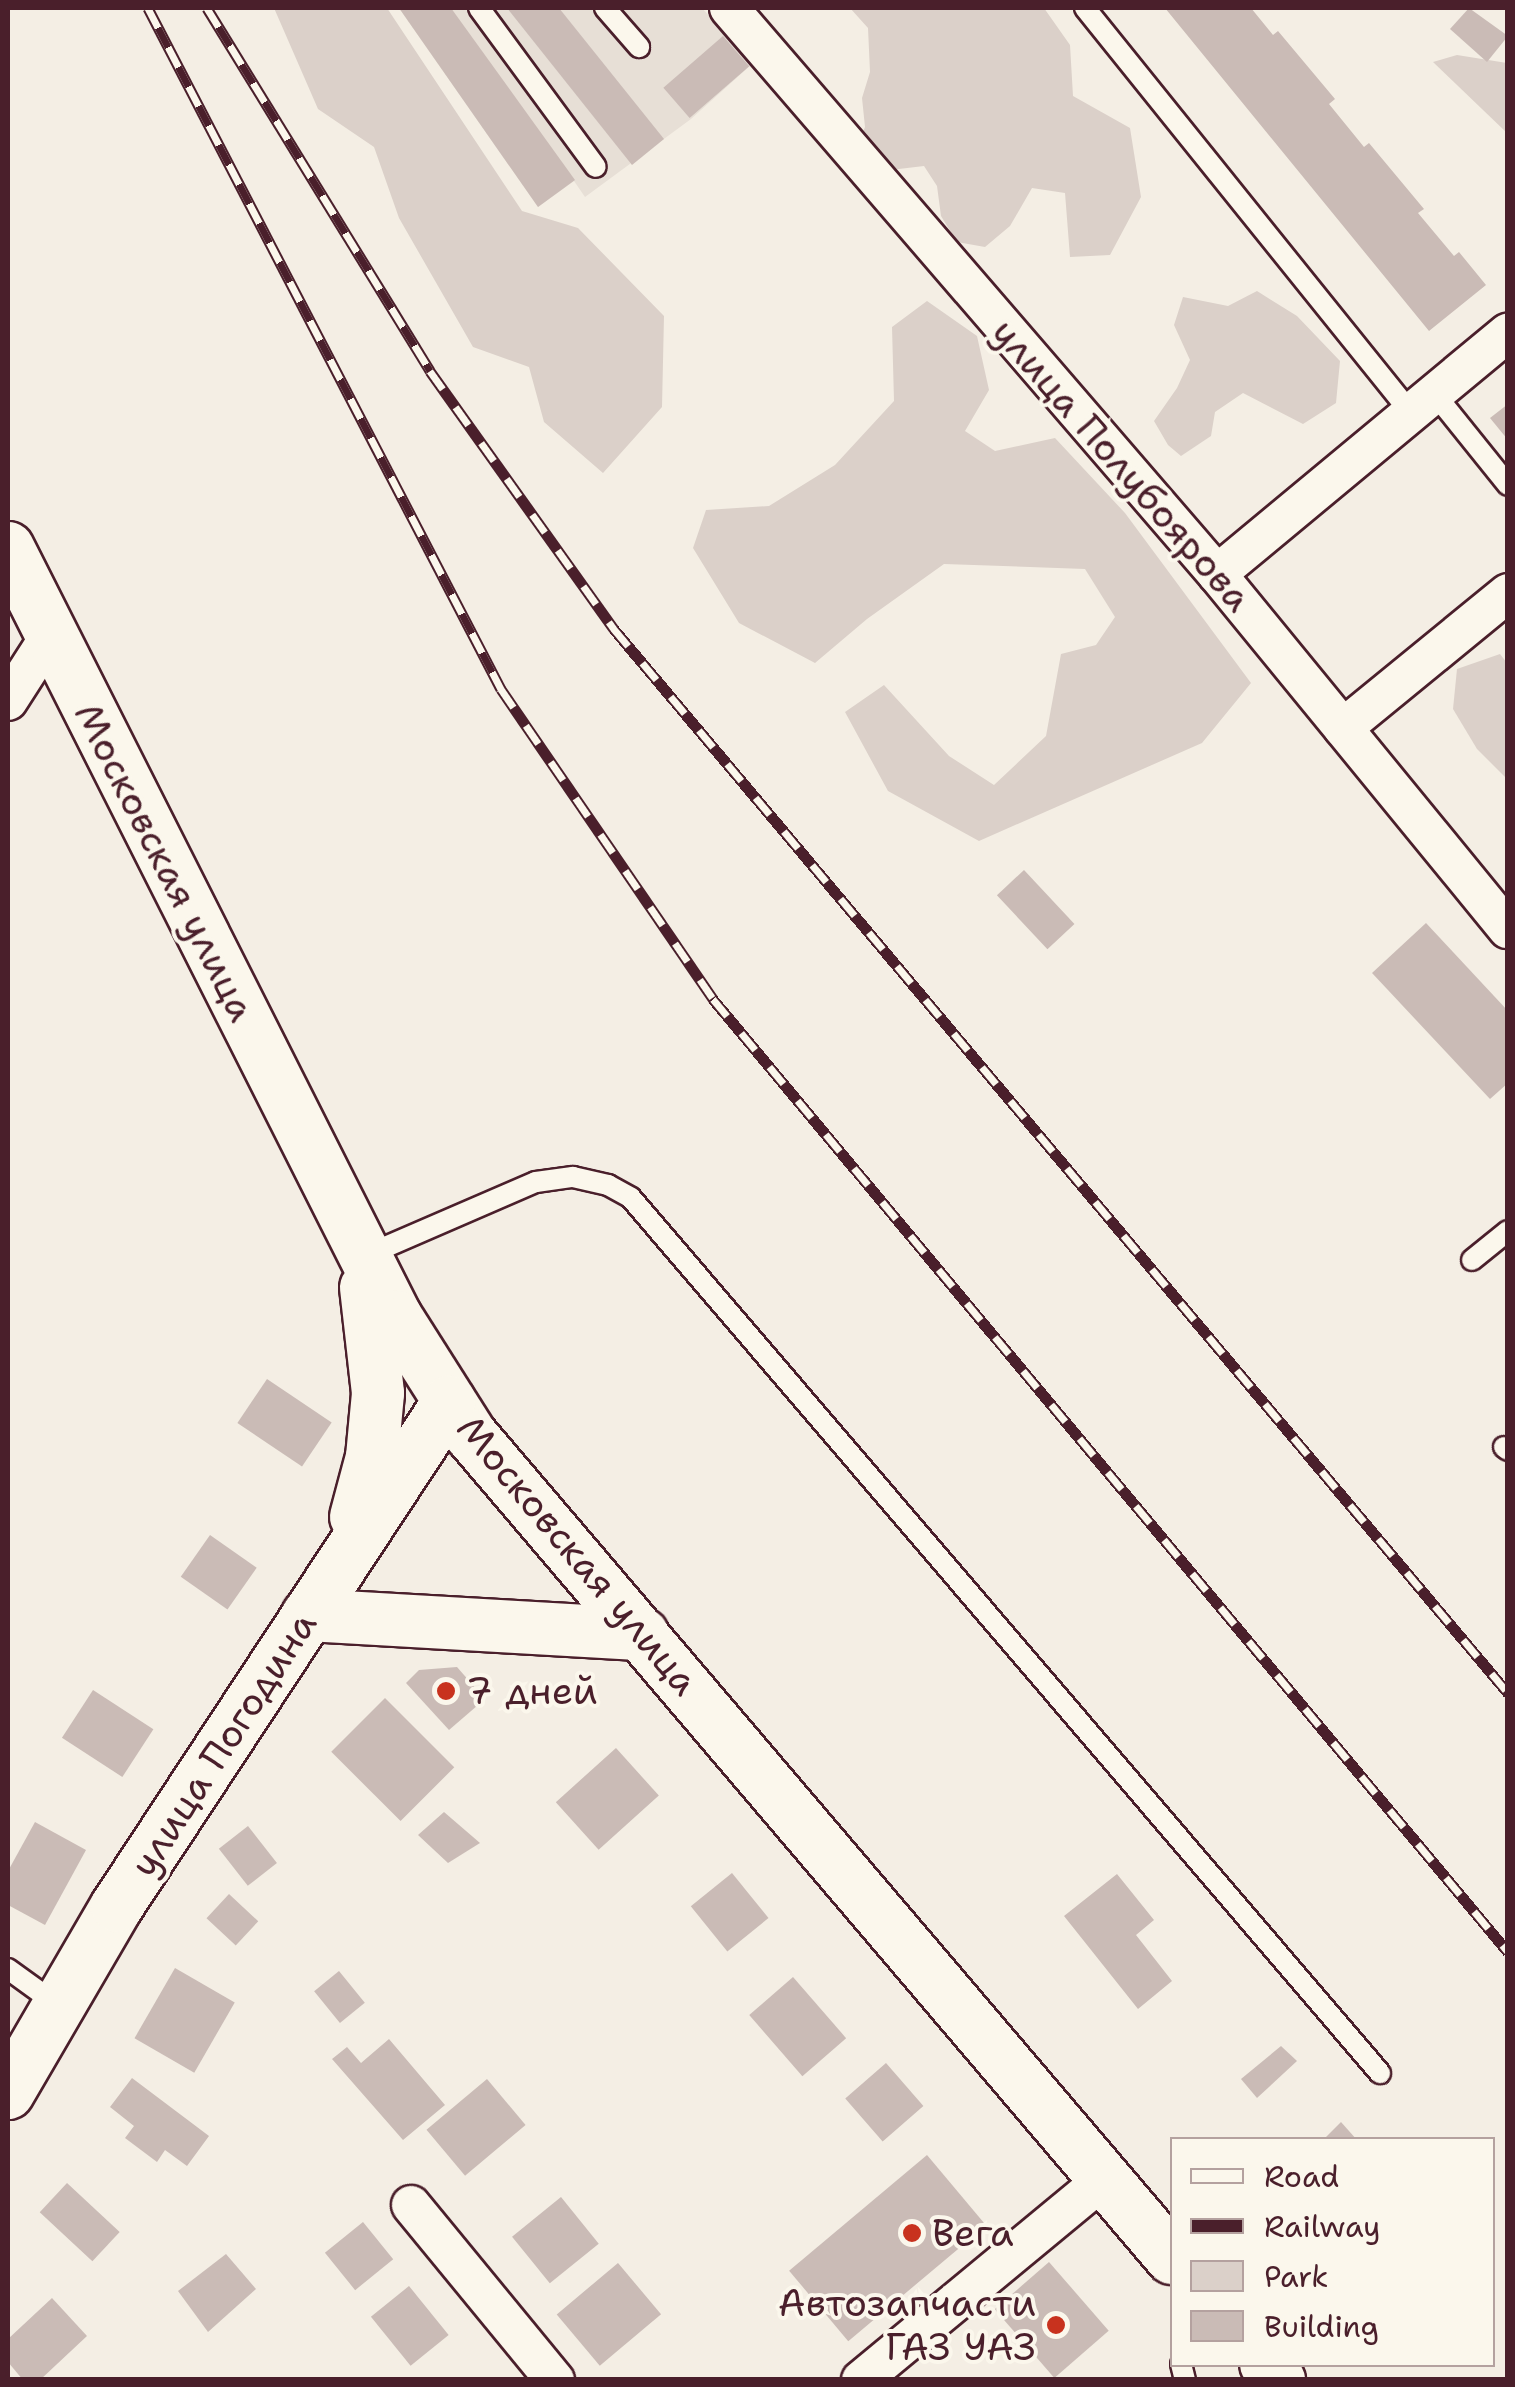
<!DOCTYPE html>
<html>
<head>
<meta charset="utf-8">
<style>
  body { margin:0 }
  #map { position:relative; width:1515px; height:2387px; overflow:hidden; background:#f4eee4; font-family:"Shantell Sans",sans-serif }
  div>[style] { position:absolute }
  .built>* { inset:0; background:#e7dfd6 }
  .green>* { inset:0; background:#dbd0c9 }
  .building>* { inset:0; background:#cabbb6; transform-origin:0 0 }
  .roads { filter:drop-shadow(2px 0 #4a1f2b) drop-shadow(-2px 0 #4a1f2b) drop-shadow(0 2px #4a1f2b) drop-shadow(0 -2px #4a1f2b) }
  .lane>* { height:20px; margin:-10px; padding:0 10px; transform-origin:10px; border-radius:10px; background:#fbf7ec }
  .street>* { height:38px; margin:-19px; padding:0 19px; transform-origin:19px; border-radius:19px; background:#fbf7ec }
  .secondary>* { height:52px; margin:-26px; padding:0 26px; transform-origin:26px; border-radius:26px; background:#fbf7ec }
  .rail>* { height:11px; margin-top:-5.5px; transform-origin:0; background:repeating-linear-gradient(90deg,#fbf7ec 0 22px,#4a1f2b 0 44px); box-sizing:border-box; border-block:2px solid #4a1f2b }
  .dots>* { width:28px; height:28px; translate:-50% -50%; box-sizing:border-box; border:5px solid #fbf7ec; border-radius:50% }
  span { translate:-50% -50%; white-space:nowrap; text-align:center; line-height:1.15; -webkit-text-stroke:8px #fbf7ec; paint-order:stroke }
  .street-label { font-size:38px; color:#4a1f2b }
  .poi-label { font-size:38px; color:#4a1f2b }
  .left { translate:0 -50%; text-align:left }
  .right { translate:-100% -50%; text-align:right }
  .frame { position:absolute; inset:0; border:10px solid #4a1f2b; pointer-events:none }
  .legend { position:absolute; left:1170px; top:2137px; width:325px; height:230px; box-sizing:border-box; background:#fbf7ec; border:2px solid #b4a19f; margin:0; padding:12px 18px; list-style:none; font-size:30px; color:#4a1f2b }
  .legend li { display:flex; align-items:center; gap:20px; height:50px }
  .legend b { width:50px; border:2px solid #b4a19f }
</style>
</head>
<body>
<div id="map">
  <div class="built">
    <i style="clip-path:polygon(399px 8px,702px 8px,752px 64px,691px 119px,585px 197px,574px 181px,538px 207px)"></i>
  </div>
  <div class="green">
    <i style="clip-path:polygon(274px 8px,387px 8px,522px 211px,578px 228px,664px 316px,662px 407px,603px 473px,544px 422px,529px 367px,473px 347px,399px 218px,374px 147px,318px 109px)"></i>
    <i style="clip-path:polygon(850px 8px,1044px 8px,1070px 45px,1073px 96px,1130px 128px,1141px 197px,1110px 255px,1070px 257px,1065px 193px,1032px 188px,1010px 226px,985px 247px,957px 242px,941px 216px,937px 186px,924px 166px,882px 171px,858px 144px,865px 127px,862px 98px,870px 72px,868px 28px)"></i>
    <i style="clip-path:polygon(1457px 55px,1507px 63px,1507px 133px,1433px 62px)"></i>
    <i style="clip-path:polygon(1257px 291px,1297px 316px,1340px 361px,1336px 403px,1303px 424px,1243px 393px,1215px 412px,1211px 436px,1181px 456px,1168px 445px,1154px 421px,1177px 388px,1190px 360px,1174px 325px,1183px 297px,1228px 306px)"></i>
    <i style="clip-path:polygon(927px 301px,977px 336px,989px 390px,965px 431px,995px 451px,1055px 438px,1125px 513px,1251px 683px,1202px 743px,979px 841px,888px 791px,845px 712px,884px 685px,949px 756px,994px 785px,1046px 736px,1061px 654px,1096px 645px,1115px 617px,1085px 569px,944px 564px,867px 619px,815px 663px,739px 623px,693px 548px,706px 510px,769px 506px,835px 465px,894px 401px,892px 327px)"></i>
    <i style="clip-path:polygon(1500px 654px,1507px 663px,1507px 779px,1477px 749px,1453px 709px,1457px 669px)"></i>
  </div>
  <div class="building">
    <i style="clip-path:polygon(399px 8px,451px 8px,575px 180px,538px 207px)"></i>
    <i style="clip-path:polygon(507px 8px,559px 8px,664px 139px,632px 165px)"></i>
    <i style="clip-path:polygon(1165px 8px,1251px 8px,1273px 35px,1278px 31px,1335px 99px,1329px 104px,1364px 147px,1369px 143px,1424px 209px,1418px 213px,1454px 256px,1459px 252px,1486px 285px,1429px 331px)"></i>
    <i style="clip-path:polygon(1469px 8px,1508px 36px,1487px 62px,1450px 29px)"></i>
    <i style="left:723px;top:36px;width:40px;height:79px;rotate:49deg"></i>
    <i style="clip-path:polygon(1508px 404px,1508px 440px,1490px 418px)"></i>
    <i style="left:1024px;top:870px;width:74px;height:37px;rotate:47deg"></i>
    <i style="clip-path:polygon(1426px 923px,1508px 1011px,1508px 1083px,1490px 1099px,1372px 973px)"></i>
    <i style="left:267px;top:1379px;width:78px;height:53px;rotate:34deg"></i>
    <i style="left:210px;top:1535px;width:57px;height:51px;rotate:35deg"></i>
    <i style="clip-path:polygon(457px 1667px,485px 1699px,449px 1730px,406px 1683px,419px 1670px)"></i>
    <i style="left:93px;top:1690px;width:72px;height:57px;rotate:33deg"></i>
    <i style="left:385px;top:1698px;width:98px;height:76px;rotate:45deg"></i>
    <i style="left:616px;top:1748px;width:64px;height:81px;rotate:48deg"></i>
    <i style="clip-path:polygon(444px 1812px,480px 1843px,448px 1863px,418px 1835px)"></i>
    <i style="clip-path:polygon(35px 1822px,86px 1850px,45px 1925px,8px 1905px,8px 1871px)"></i>
    <i style="left:248px;top:1826px;width:47px;height:37px;rotate:52deg"></i>
    <i style="left:732px;top:1873px;width:58px;height:53px;rotate:51deg"></i>
    <i style="clip-path:polygon(1117px 1874px,1154px 1920px,1136px 1935px,1172px 1981px,1138px 2009px,1064px 1916px)"></i>
    <i style="left:229px;top:1894px;width:40px;height:33px;rotate:43deg"></i>
    <i style="left:175px;top:1968px;width:69px;height:81px;rotate:30deg"></i>
    <i style="left:339px;top:1971px;width:41px;height:32px;rotate:51deg"></i>
    <i style="left:793px;top:1977px;width:81px;height:58px;rotate:49deg"></i>
    <i style="clip-path:polygon(389px 2039px,445px 2105px,403px 2140px,332px 2059px,347px 2047px,361px 2063px)"></i>
    <i style="clip-path:polygon(1281px 2046px,1297px 2061px,1257px 2098px,1241px 2079px)"></i>
    <i style="left:886px;top:2063px;width:57px;height:54px;rotate:49deg"></i>
    <i style="clip-path:polygon(132px 2078px,209px 2136px,187px 2166px,165px 2150px,157px 2162px,125px 2138px,134px 2126px,110px 2107px)"></i>
    <i style="left:487px;top:2079px;width:60px;height:79px;rotate:50deg"></i>
    <i style="clip-path:polygon(1341px 2122px,1357px 2140px,1323px 2140px)"></i>
    <i style="left:927px;top:2155px;width:92px;height:180px;rotate:50deg"></i>
    <i style="left:67px;top:2183px;width:72px;height:40px;rotate:43deg"></i>
    <i style="left:561px;top:2197px;width:60px;height:63px;rotate:51deg"></i>
    <i style="left:363px;top:2222px;width:48px;height:49px;rotate:51deg"></i>
    <i style="clip-path:polygon(226px 2254px,256px 2289px,208px 2332px,178px 2291px)"></i>
    <i style="left:1049px;top:2262px;width:91px;height:72px;rotate:49deg"></i>
    <i style="left:618px;top:2263px;width:67px;height:80px;rotate:50deg"></i>
    <i style="left:409px;top:2286px;width:63px;height:49px;rotate:51deg"></i>
    <i style="clip-path:polygon(52px 2298px,87px 2336px,40px 2380px,23px 2380px,8px 2362px,8px 2339px)"></i>
  </div>
  <div class="roads">
    <div class="lane">
      <i style="left:479px;top:8px;width:197px;rotate:53.7deg"></i>
      <i style="left:605px;top:8px;width:52px;rotate:48.9deg"></i>
      <i style="left:1085px;top:8px;width:520px;rotate:51.17deg"></i>
      <i style="left:1434px;top:393px;width:118px;rotate:51.2deg"></i>
      <i style="left:367px;top:1255px;width:184px;rotate:-23.4deg"></i>
      <i style="left:536px;top:1182px;width:37px;rotate:-8deg"></i>
      <i style="left:573px;top:1177px;width:36px;rotate:13deg"></i>
      <i style="left:608px;top:1185px;width:26px;rotate:29deg"></i>
      <i style="left:631px;top:1198px;width:1152px;rotate:49.44deg"></i>
      <i style="left:1472px;top:1260px;width:46px;rotate:-38.9deg"></i>
      <i style="left:1504px;top:1447px;width:5px;rotate:37deg"></i>
      <i style="left:8px;top:1969px;width:62px;rotate:35.8deg"></i>
      <i style="left:1181px;top:2364px;width:16px;rotate:76deg"></i>
    </div>
    <div class="street">
      <i style="left:729px;top:8px;width:747px;rotate:49.23deg"></i>
      <i style="left:1217px;top:574px;width:459px;rotate:50.7deg"></i>
      <i style="left:1217px;top:574px;width:378px;rotate:-39.7deg"></i>
      <i style="left:8px;top:701px;width:80px;rotate:-57.3deg"></i>
      <i style="left:1343px;top:728px;width:213px;rotate:-39.3deg"></i>
      <i style="left:411px;top:2205px;width:227px;rotate:50.6deg"></i>
      <i style="left:861px;top:2380px;width:317px;rotate:-39.6deg"></i>
    </div>
    <div class="secondary">
      <i style="left:8px;top:548px;width:861px;rotate:63.23deg"></i>
      <i style="left:396px;top:1317px;width:140px;rotate:57.6deg"></i>
      <i style="left:471px;top:1435px;width:1081px;rotate:49.58deg"></i>
      <i style="left:356px;top:1517px;width:62px;rotate:-75.1deg"></i>
      <i style="left:372px;top:1457px;width:64px;rotate:-84.6deg"></i>
      <i style="left:378px;top:1393px;width:106px;rotate:-96.5deg"></i>
      <i style="left:308px;top:1615px;width:335px;rotate:3.3deg"></i>
      <i style="left:8px;top:2093px;width:216px;rotate:-59.8deg"></i>
      <i style="left:117px;top:1906px;width:604px;rotate:-56.63deg"></i>
      <i style="left:1266px;top:2364px;width:21px;rotate:51deg"></i>
    </div>
  </div>
  <div class="rail">
    <i style="left:148px;top:8px;width:767px;rotate:62.6deg"></i>
    <i style="left:501px;top:689px;width:376px;rotate:55.6deg"></i>
    <i style="left:713px;top:999px;width:1241px;rotate:50.16deg"></i>
    <i style="left:207px;top:8px;width:426px;rotate:58.4deg"></i>
    <i style="left:430px;top:371px;width:317px;rotate:54.5deg"></i>
    <i style="left:614px;top:629px;width:1390px;rotate:49.96deg"></i>
  </div>
  <div class="dots">
    <i style="left:446px;top:1691px;background:#c8321e"></i>
    <i style="left:912px;top:2233px;background:#c8321e"></i>
    <i style="left:1056px;top:2325px;background:#c8321e"></i>
  </div>
  <div class="street-label">
    <span style="left:1122px;top:465px;rotate:49deg">улица Полубоярова</span>
    <span style="left:165px;top:862px;rotate:63deg">Московская улица</span>
    <span style="left:578px;top:1555px;rotate:50deg">Московская улица</span>
    <span style="left:223px;top:1744px;rotate:-57deg">улица Погодина</span>
  </div>
  <div class="poi-label">
    <span class="left" style="left:466px;top:1691px">7 дней</span>
    <span class="left" style="left:932px;top:2233px">Вега</span>
    <span class="right" style="left:1036px;top:2325px">Автозапчасти<br>ГАЗ УАЗ</span>
  </div>
  <div class="frame"></div>
  <ul class="legend">
  <li><b style="height:12px;background:#fbf7ec"></b>Road</li>
  <li><b style="height:12px;background:#4a1f2b"></b>Railway</li>
  <li><b style="height:28px;background:#dbd0c9"></b>Park</li>
  <li><b style="height:28px;background:#cabbb6"></b>Building</li>
  </ul>
</div>
</body>
</html>
